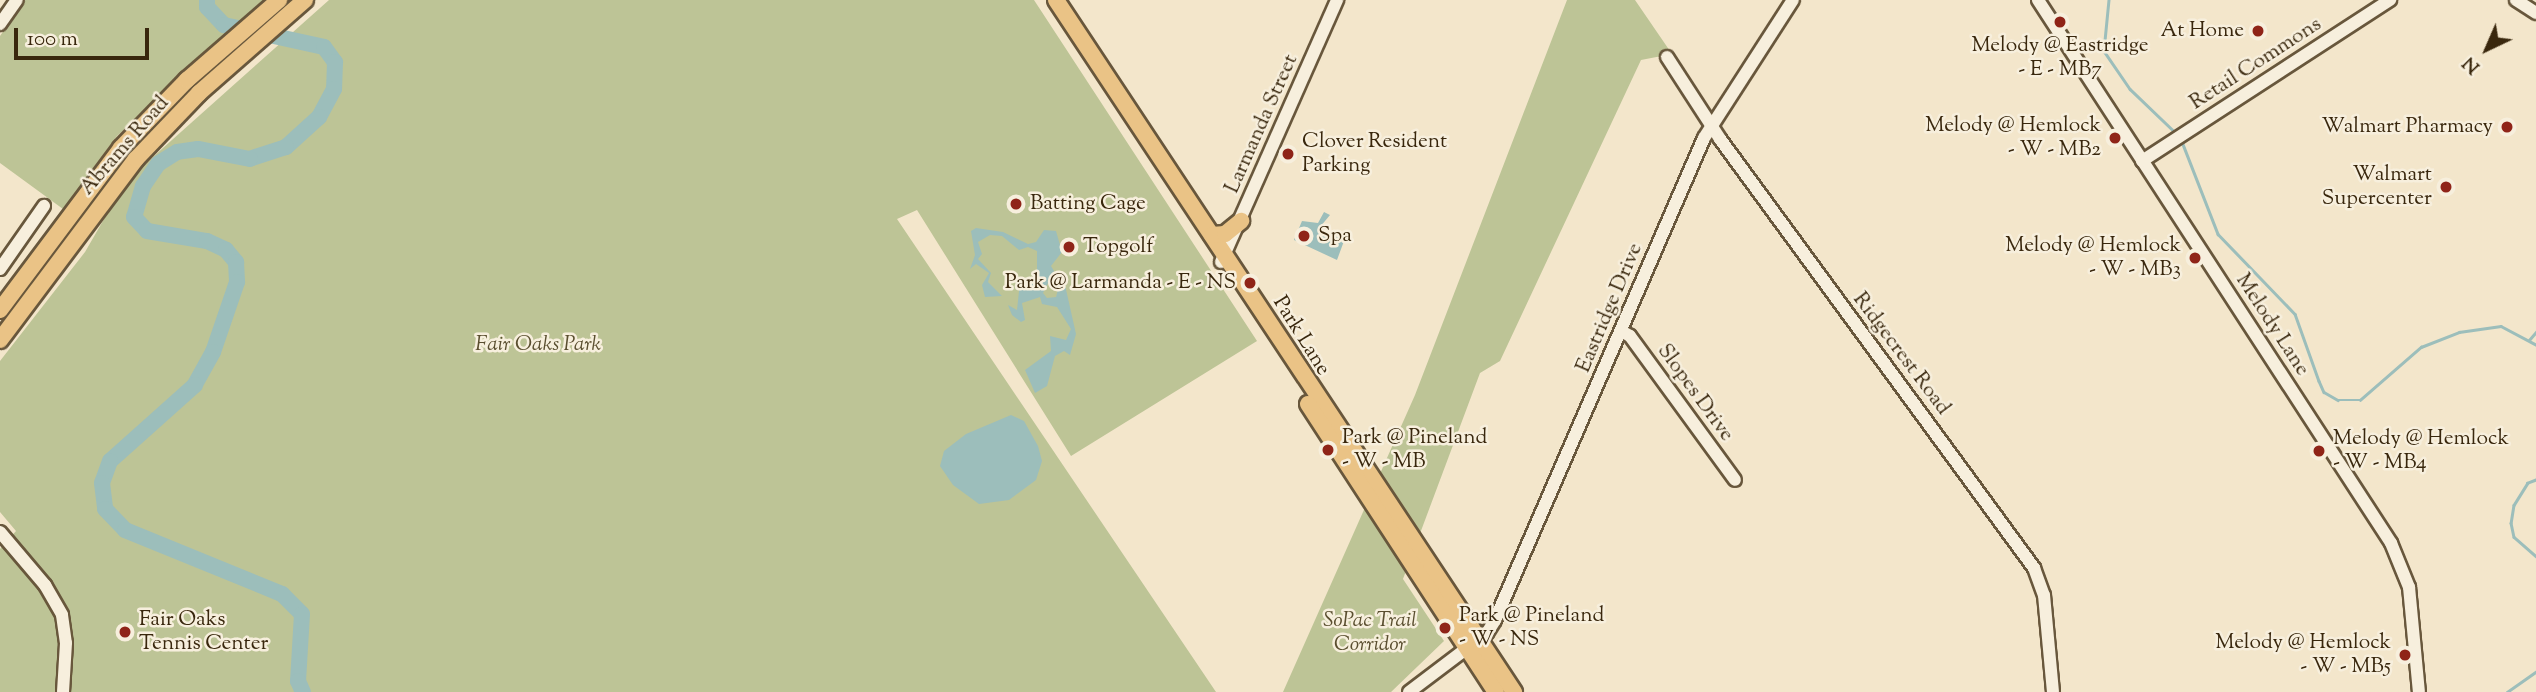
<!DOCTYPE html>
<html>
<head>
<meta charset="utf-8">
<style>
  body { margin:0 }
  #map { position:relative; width:2536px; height:692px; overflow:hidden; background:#f3e6cb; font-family:"Sorts Mill Goudy",serif }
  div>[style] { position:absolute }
  .green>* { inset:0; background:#bdc496 }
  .water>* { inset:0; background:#9cbebb }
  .stream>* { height:2.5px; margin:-1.25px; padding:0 1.25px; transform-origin:1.25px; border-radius:1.25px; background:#9cbebb }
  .river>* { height:16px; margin:-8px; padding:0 8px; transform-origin:8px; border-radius:8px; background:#9cbebb }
  .roads { filter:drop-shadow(2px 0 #68573c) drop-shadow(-2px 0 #68573c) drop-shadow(0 2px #68573c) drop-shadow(0 -2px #68573c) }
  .minor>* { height:12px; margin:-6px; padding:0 6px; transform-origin:6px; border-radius:6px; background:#f7efdd }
  .major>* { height:16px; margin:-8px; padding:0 8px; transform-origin:8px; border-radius:8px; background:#eac386 }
  .dots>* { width:19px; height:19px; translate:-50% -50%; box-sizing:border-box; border:4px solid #f7efdd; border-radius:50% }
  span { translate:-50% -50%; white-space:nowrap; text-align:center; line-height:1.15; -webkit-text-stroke:5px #f7efdd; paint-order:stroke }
  .poi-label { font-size:21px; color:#39270d }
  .right { translate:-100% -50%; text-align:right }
  .left { translate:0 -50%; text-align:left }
  .street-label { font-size:21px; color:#39270d }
  .park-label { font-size:21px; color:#5a4e2f; font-style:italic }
  .north { position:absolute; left:2452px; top:14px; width:70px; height:70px; -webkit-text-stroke:5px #f7efdd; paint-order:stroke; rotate:224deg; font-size:19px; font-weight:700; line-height:28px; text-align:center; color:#39270d }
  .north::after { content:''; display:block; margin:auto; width:24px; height:32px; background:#39270d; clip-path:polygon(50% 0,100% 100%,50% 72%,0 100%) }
  .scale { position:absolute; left:14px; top:28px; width:135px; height:32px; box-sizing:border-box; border:4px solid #39270d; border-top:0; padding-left:9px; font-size:21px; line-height:24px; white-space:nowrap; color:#39270d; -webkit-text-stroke:5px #f7efdd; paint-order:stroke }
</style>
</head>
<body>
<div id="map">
  <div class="green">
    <i style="clip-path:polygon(25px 0,265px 0,117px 136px,63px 209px,0 163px,0 36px)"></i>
    <i style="clip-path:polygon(329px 0,1034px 0,1257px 341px,1071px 456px,917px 210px,897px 219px,1216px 692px,0 692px,0 549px,16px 531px,0 512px,0 361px,85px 252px,126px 181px)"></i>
    <i style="clip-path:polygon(1567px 0,1635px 0,1672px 54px,1641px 60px,1500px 361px,1480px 373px,1403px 579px,1444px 641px,1391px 692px,1283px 692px,1415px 395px)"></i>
  </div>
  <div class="water">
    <i style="clip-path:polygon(1324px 212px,1330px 215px,1320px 227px,1344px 241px,1337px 260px,1294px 240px,1302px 221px,1318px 223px)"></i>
    <i style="clip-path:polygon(976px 228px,1003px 232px,1028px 244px,1036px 242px,1044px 230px,1056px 231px,1062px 252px,1051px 266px,1054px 271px,1043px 293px,1047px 298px,1056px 297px,1059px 286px,1056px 275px,1065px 285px,1076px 334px,1070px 355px,1064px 351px,1055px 356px,1047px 386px,1035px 393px,1025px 370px,1051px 351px,1050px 336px,1066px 340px,1071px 329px,1057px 307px,1042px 304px,1040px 297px,1022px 303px,1025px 320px,1021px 322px,1012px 315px,1008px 305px,1017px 310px,1020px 282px,1037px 276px,1037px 251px,1028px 247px,1019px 250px,1002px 236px,990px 235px,978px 242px,982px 254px,978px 259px,991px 273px,988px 282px,1002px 296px,985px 297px,982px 285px,989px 273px,976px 264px,970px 269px,975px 255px,971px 231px)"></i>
    <i style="clip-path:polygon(1011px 415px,1024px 421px,1038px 446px,1042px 461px,1036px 480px,1009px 500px,979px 504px,953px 485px,940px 466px,944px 451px,966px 434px)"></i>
  </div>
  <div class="stream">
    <i style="left:2109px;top:0;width:51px;rotate:95.6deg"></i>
    <i style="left:2104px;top:51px;width:46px;rotate:55.6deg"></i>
    <i style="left:2130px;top:89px;width:65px;rotate:43.8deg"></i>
    <i style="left:2181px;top:139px;width:102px;rotate:68.7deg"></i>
    <i style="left:2218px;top:234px;width:111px;rotate:46.1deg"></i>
    <i style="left:2295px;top:314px;width:71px;rotate:70.3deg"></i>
    <i style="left:2319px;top:381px;width:12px;rotate:66deg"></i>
    <i style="left:2324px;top:392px;width:16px;rotate:30deg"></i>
    <i style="left:2338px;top:400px;width:22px"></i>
    <i style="left:2360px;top:400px;width:81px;rotate:-41deg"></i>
    <i style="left:2421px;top:347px;width:41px;rotate:-21.5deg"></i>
    <i style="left:2459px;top:332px;width:42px;rotate:-8.1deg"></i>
    <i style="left:2501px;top:326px;width:40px;rotate:28deg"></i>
    <i style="left:2529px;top:340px;width:11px;rotate:-49deg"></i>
    <i style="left:2536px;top:480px;width:9px;rotate:159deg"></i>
    <i style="left:2528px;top:483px;width:26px;rotate:122deg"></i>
    <i style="left:2514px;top:505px;width:18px;rotate:99deg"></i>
    <i style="left:2511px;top:523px;width:14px;rotate:78deg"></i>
    <i style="left:2514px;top:537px;width:29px;rotate:41deg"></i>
    <i style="left:2507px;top:692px;width:35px;rotate:-35deg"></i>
  </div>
  <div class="river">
    <i style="left:207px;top:0;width:7px;rotate:90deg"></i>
    <i style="left:207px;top:7px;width:25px;rotate:47deg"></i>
    <i style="left:224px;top:25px;width:102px;rotate:12.4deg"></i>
    <i style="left:324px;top:47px;width:19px;rotate:54deg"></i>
    <i style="left:335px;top:62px;width:27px;rotate:92deg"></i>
    <i style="left:334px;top:89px;width:32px;rotate:118deg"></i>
    <i style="left:319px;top:117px;width:45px;rotate:137.7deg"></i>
    <i style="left:286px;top:147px;width:38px;rotate:162deg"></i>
    <i style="left:250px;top:159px;width:53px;rotate:-169.1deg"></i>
    <i style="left:198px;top:149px;width:21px;rotate:172deg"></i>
    <i style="left:177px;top:152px;width:22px;rotate:148deg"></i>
    <i style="left:158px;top:164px;width:27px;rotate:124deg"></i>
    <i style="left:143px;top:186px;width:32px;rotate:106deg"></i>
    <i style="left:134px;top:217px;width:19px;rotate:47deg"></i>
    <i style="left:147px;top:231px;width:61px;rotate:9.5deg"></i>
    <i style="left:207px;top:241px;width:21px;rotate:25deg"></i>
    <i style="left:226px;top:250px;width:16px;rotate:50deg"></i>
    <i style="left:236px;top:262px;width:20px;rotate:87deg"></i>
    <i style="left:237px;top:282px;width:74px;rotate:108.9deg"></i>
    <i style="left:213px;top:352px;width:38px;rotate:119deg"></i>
    <i style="left:195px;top:385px;width:114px;rotate:138.2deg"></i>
    <i style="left:110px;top:461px;width:23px;rotate:110deg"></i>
    <i style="left:102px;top:483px;width:26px;rotate:83deg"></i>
    <i style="left:105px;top:509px;width:29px;rotate:46deg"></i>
    <i style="left:125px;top:530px;width:170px;rotate:22.2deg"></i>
    <i style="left:282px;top:594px;width:28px;rotate:45deg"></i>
    <i style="left:302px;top:614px;width:67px;rotate:93.4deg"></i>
    <i style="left:298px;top:681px;width:12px;rotate:66deg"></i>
  </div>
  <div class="roads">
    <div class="minor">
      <i style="left:2038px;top:0;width:648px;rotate:56.97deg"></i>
      <i style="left:2391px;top:543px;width:48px;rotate:67.8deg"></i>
      <i style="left:2409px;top:587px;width:105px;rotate:84.6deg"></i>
      <i style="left:2516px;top:0;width:24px;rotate:33deg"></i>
      <i style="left:0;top:24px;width:29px;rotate:-55deg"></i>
      <i style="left:1667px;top:57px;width:98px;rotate:57.1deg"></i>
      <i style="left:1720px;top:139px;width:532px;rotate:53.8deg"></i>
      <i style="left:2034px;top:568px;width:29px;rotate:70deg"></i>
      <i style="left:2044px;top:595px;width:97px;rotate:84.7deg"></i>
      <i style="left:2142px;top:161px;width:296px;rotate:-33deg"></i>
      <i style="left:1221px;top:262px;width:287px;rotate:-66.1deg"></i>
      <i style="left:0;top:269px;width:77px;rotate:-55.1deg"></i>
      <i style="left:1621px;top:331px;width:10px;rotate:29deg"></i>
      <i style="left:1630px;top:336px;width:178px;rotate:53.9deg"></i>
      <i style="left:0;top:532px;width:70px;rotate:49.7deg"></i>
      <i style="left:45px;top:585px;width:34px;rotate:60deg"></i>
      <i style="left:62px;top:615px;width:28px;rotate:82deg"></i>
      <i style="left:66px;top:643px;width:49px;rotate:93.5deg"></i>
      <i style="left:1409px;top:692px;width:98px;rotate:-37.1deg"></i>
      <i style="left:1487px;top:633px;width:15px;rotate:-58deg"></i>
      <i style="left:1495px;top:620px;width:525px;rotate:-66.56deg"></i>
      <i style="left:1704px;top:138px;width:164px;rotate:-57.2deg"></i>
    </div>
    <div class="major">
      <i style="left:1056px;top:0;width:830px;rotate:56.5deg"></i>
      <i style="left:1212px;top:235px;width:13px;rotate:-4deg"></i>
      <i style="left:1225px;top:234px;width:21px;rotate:-39deg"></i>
      <i style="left:0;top:310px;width:202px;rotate:-53.2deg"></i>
      <i style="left:121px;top:148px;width:95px;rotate:-45.9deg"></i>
      <i style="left:187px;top:80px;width:122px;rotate:-41deg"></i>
      <i style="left:0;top:340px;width:226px;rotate:-53.1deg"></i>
      <i style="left:136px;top:159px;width:91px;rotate:-46.3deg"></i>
      <i style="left:199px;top:93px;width:141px;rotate:-41.3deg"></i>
      <i style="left:1308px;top:404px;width:344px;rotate:56.9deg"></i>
    </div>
  </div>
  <div class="dots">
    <i style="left:2060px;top:22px;background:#8f2418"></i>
    <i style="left:2258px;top:31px;background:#8f2418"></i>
    <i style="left:2507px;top:127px;background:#8f2418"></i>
    <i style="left:2115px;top:138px;background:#8f2418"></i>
    <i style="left:1288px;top:154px;background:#8f2418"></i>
    <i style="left:2446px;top:187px;background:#8f2418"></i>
    <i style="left:1016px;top:204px;background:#8f2418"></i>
    <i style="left:1304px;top:236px;background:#8f2418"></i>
    <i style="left:1069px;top:247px;background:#8f2418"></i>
    <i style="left:2195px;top:258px;background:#8f2418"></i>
    <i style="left:1250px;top:283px;background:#8f2418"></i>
    <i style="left:1328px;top:450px;background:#8f2418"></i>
    <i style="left:2319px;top:451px;background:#8f2418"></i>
    <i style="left:1445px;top:628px;background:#8f2418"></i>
    <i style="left:125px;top:632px;background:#8f2418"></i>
    <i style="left:2405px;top:655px;background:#8f2418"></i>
  </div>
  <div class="poi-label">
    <span class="right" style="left:2244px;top:31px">At Home</span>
    <span style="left:2060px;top:58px">Melody @ Eastridge<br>- E - MB7</span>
    <span class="right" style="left:2101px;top:138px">Melody @ Hemlock<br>- W - MB2</span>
    <span class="right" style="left:2493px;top:127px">Walmart Pharmacy</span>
    <span class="left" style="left:1302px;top:154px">Clover Resident<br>Parking</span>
    <span class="right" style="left:2432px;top:187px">Walmart<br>Supercenter</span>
    <span class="left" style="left:1030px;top:204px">Batting Cage</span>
    <span class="left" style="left:1318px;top:236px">Spa</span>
    <span class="right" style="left:2181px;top:258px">Melody @ Hemlock<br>- W - MB3</span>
    <span class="left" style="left:1083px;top:247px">Topgolf</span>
    <span class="right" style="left:1236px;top:283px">Park @ Larmanda - E - NS</span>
    <span class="left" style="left:1342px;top:450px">Park @ Pineland<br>- W - MB</span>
    <span class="left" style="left:2333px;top:451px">Melody @ Hemlock<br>- W - MB4</span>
    <span class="left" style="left:1459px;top:628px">Park @ Pineland<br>- W - NS</span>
    <span class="left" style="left:139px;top:632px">Fair Oaks<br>Tennis Center</span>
    <span class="right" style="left:2391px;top:655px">Melody @ Hemlock<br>- W - MB5</span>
  </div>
  <div class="street-label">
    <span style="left:2256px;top:64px;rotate:-33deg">Retail Commons</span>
    <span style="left:1262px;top:124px;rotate:-66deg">Larmanda Street</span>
    <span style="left:125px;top:146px;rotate:-49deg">Abrams Road</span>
    <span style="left:1610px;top:308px;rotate:-67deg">Eastridge Drive</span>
    <span style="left:2272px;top:325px;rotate:57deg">Melody Lane</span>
    <span style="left:1301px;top:336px;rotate:58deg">Park Lane</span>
    <span style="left:1901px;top:354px;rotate:53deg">Ridgecrest Road</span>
    <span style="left:1695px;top:393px;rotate:54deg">Slopes Drive</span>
  </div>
  <div class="park-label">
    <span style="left:538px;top:345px">Fair Oaks Park</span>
    <span style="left:1370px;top:633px">SoPac Trail<br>Corridor</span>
  </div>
  <div class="north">N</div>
  <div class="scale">100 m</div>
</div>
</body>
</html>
